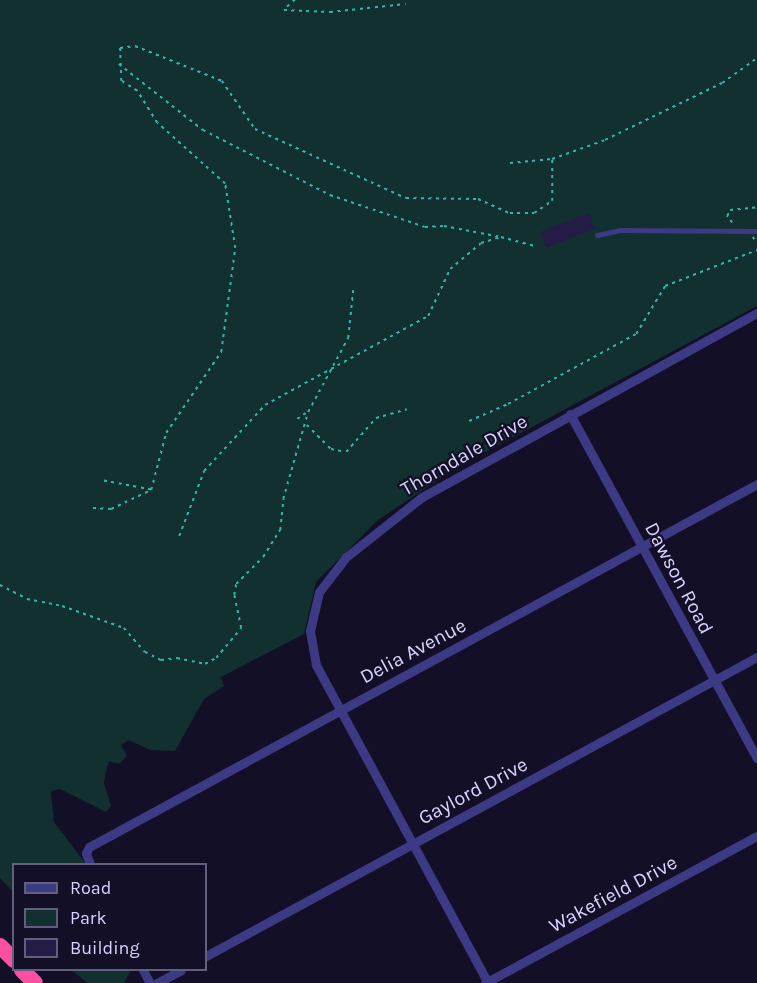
<!DOCTYPE html>
<html>
<head>
<meta charset="utf-8">
<style>
  body { margin:0 }
  #map { position:relative; width:757px; height:983px; overflow:hidden; background:#130f26; font-family:Karla,sans-serif }
  div>[style] { position:absolute }
  .green>* { inset:0; background:#12302f }
  .building>* { inset:0; background:#241b47; transform-origin:0 0 }
  .path>* { height:1.5px; margin-top:-0.75px; transform-origin:0; background:repeating-linear-gradient(90deg,#2fb8b0 0 3px,transparent 0 7.5px) }
  .lane>* { height:4.5px; margin:-2.25px; padding:0 2.25px; transform-origin:2.25px; border-radius:2.25px; background:#3d3a85 }
  .street>* { height:9px; margin:-4.5px; padding:0 4.5px; transform-origin:4.5px; border-radius:4.5px; background:#3d3a85 }
  .highway>* { height:16px; margin:-8px; padding:0 8px; transform-origin:8px; border-radius:8px; background:#ff4fa3 }
  span { translate:-50% -50%; white-space:nowrap; text-align:center; line-height:1.15; -webkit-text-stroke:4.5px #130f26; paint-order:stroke }
  .street-label { font-size:20px; color:#d9d4ff }
  .legend { position:absolute; left:12px; top:863px; width:195px; height:108px; box-sizing:border-box; background:#130f26; border:2px solid #625e7d; margin:0; padding:8px 10px; list-style:none; font-size:18px; color:#d9d4ff }
  .legend li { display:flex; align-items:center; gap:12px; height:30px }
  .legend b { width:30px; border:2px solid #625e7d }
</style>
</head>
<body>
<div id="map">
  <div class="green">
    <i style="clip-path:polygon(0 0,757px 0,757px 306px,456px 468px,378px 520px,316px 582px,304px 634px,221px 677px,224px 686px,204px 699px,175px 751px,150px 750px,129px 740px,121px 745px,127px 756px,119px 764px,109px 761px,106px 771px,104px 783px,111px 806px,106px 812px,60px 789px,51px 791px,54px 822px,86px 864px,14px 864px,13px 892px,0 878px)"></i>
    <i style="clip-path:polygon(71px 970px,130px 970px,130px 972px,124px 983px,88px 983px)"></i>
  </div>
  <div class="building">
    <i style="left:589px;top:213px;width:17px;height:52px;rotate:69deg"></i>
  </div>
  <div class="path">
    <i style="left:295px;top:0;width:15px;rotate:138deg"></i>
    <i style="left:284px;top:10px;width:46px;rotate:2.5deg"></i>
    <i style="left:330px;top:12px;width:76px;rotate:-6deg"></i>
    <i style="left:119px;top:64px;width:107px;rotate:38.2deg"></i>
    <i style="left:203px;top:130px;width:143px;rotate:27.1deg"></i>
    <i style="left:330px;top:195px;width:100px;rotate:18.6deg"></i>
    <i style="left:425px;top:227px;width:19px;rotate:-3deg"></i>
    <i style="left:444px;top:226px;width:58px;rotate:10.9deg"></i>
    <i style="left:510px;top:163px;width:42px;rotate:-5.4deg"></i>
    <i style="left:552px;top:159px;width:56px;rotate:-19.7deg"></i>
    <i style="left:605px;top:140px;width:130px;rotate:-26deg"></i>
    <i style="left:722px;top:83px;width:43px;rotate:-35.5deg"></i>
    <i style="left:732px;top:223px;width:9px;rotate:-126deg"></i>
    <i style="left:727px;top:216px;width:7px;rotate:-63deg"></i>
    <i style="left:730px;top:210px;width:27px;rotate:-6deg"></i>
    <i style="left:753px;top:237px;width:7px;rotate:56deg"></i>
    <i style="left:297px;top:419px;width:12px;rotate:-35deg"></i>
    <i style="left:469px;top:421px;width:43px;rotate:-23.6deg"></i>
    <i style="left:508px;top:404px;width:146px;rotate:-28.7deg"></i>
    <i style="left:636px;top:334px;width:56px;rotate:-58.9deg"></i>
    <i style="left:665px;top:286px;width:99px;rotate:-21.4deg"></i>
    <i style="left:307px;top:425px;width:34px;rotate:45deg"></i>
    <i style="left:331px;top:449px;width:15px;rotate:11deg"></i>
    <i style="left:346px;top:452px;width:45px;rotate:-48.6deg"></i>
    <i style="left:376px;top:418px;width:32px;rotate:-16deg"></i>
    <i style="left:151px;top:490px;width:59px;rotate:-75.3deg"></i>
    <i style="left:166px;top:433px;width:98px;rotate:-55.8deg"></i>
    <i style="left:221px;top:352px;width:105px;rotate:-82.3deg"></i>
    <i style="left:235px;top:248px;width:65px;rotate:-98.9deg"></i>
    <i style="left:225px;top:184px;width:91px;rotate:-138.1deg"></i>
    <i style="left:157px;top:123px;width:38px;rotate:-122deg"></i>
    <i style="left:137px;top:91px;width:19px;rotate:-148deg"></i>
    <i style="left:121px;top:81px;width:33px;rotate:-92deg"></i>
    <i style="left:120px;top:48px;width:15px;rotate:-8deg"></i>
    <i style="left:135px;top:46px;width:94px;rotate:21.9deg"></i>
    <i style="left:222px;top:81px;width:58px;rotate:55.5deg"></i>
    <i style="left:255px;top:129px;width:166px;rotate:24.6deg"></i>
    <i style="left:406px;top:198px;width:72px;rotate:0.8deg"></i>
    <i style="left:478px;top:199px;width:35px;rotate:24deg"></i>
    <i style="left:510px;top:213px;width:24px"></i>
    <i style="left:534px;top:213px;width:22px;rotate:-34deg"></i>
    <i style="left:552px;top:201px;width:42px;rotate:-90deg"></i>
    <i style="left:93px;top:508px;width:18px;rotate:3deg"></i>
    <i style="left:111px;top:509px;width:44px;rotate:-25.4deg"></i>
    <i style="left:151px;top:490px;width:48px;rotate:-169.2deg"></i>
    <i style="left:179px;top:536px;width:70px;rotate:-69deg"></i>
    <i style="left:204px;top:471px;width:90px;rotate:-47.3deg"></i>
    <i style="left:265px;top:405px;width:186px;rotate:-28.6deg"></i>
    <i style="left:428px;top:316px;width:52px;rotate:-64.9deg"></i>
    <i style="left:450px;top:269px;width:40px;rotate:-40deg"></i>
    <i style="left:481px;top:243px;width:21px;rotate:-17deg"></i>
    <i style="left:501px;top:237px;width:34px;rotate:15deg"></i>
    <i style="left:0;top:585px;width:30px;rotate:27deg"></i>
    <i style="left:27px;top:599px;width:36px;rotate:11deg"></i>
    <i style="left:62px;top:606px;width:66px;rotate:19.5deg"></i>
    <i style="left:124px;top:628px;width:32px;rotate:49deg"></i>
    <i style="left:145px;top:652px;width:18px;rotate:27deg"></i>
    <i style="left:161px;top:660px;width:16px;rotate:-7deg"></i>
    <i style="left:177px;top:658px;width:29px;rotate:12deg"></i>
    <i style="left:205px;top:664px;width:13px;rotate:-29deg"></i>
    <i style="left:216px;top:658px;width:39px;rotate:-50deg"></i>
    <i style="left:241px;top:628px;width:34px;rotate:-102deg"></i>
    <i style="left:234px;top:595px;width:11px;rotate:-80deg"></i>
    <i style="left:236px;top:584px;width:38px;rotate:-45deg"></i>
    <i style="left:263px;top:557px;width:32px;rotate:-58deg"></i>
    <i style="left:280px;top:530px;width:31px;rotate:-84deg"></i>
    <i style="left:283px;top:499px;width:91px;rotate:-74deg"></i>
    <i style="left:308px;top:412px;width:84px;rotate:-61.6deg"></i>
    <i style="left:348px;top:338px;width:48px;rotate:-84.1deg"></i>
  </div>
  <div class="lane">
    <i style="left:597px;top:235px;width:24px;rotate:-12deg"></i>
    <i style="left:620px;top:230px;width:137px;rotate:0.4deg"></i>
  </div>
  <div class="street">
    <i style="left:570px;top:414px;width:392px;rotate:61.5deg"></i>
    <i style="left:90px;top:864px;width:12px;rotate:-110deg"></i>
    <i style="left:86px;top:853px;width:7px;rotate:-63deg"></i>
    <i style="left:89px;top:847px;width:760px;rotate:-28.52deg"></i>
    <i style="left:206px;top:956px;width:627px;rotate:-28.49deg"></i>
    <i style="left:143px;top:970px;width:15px;rotate:62deg"></i>
    <i style="left:157px;top:983px;width:27px;rotate:-28deg"></i>
    <i style="left:485px;top:983px;width:309px;rotate:-28.4deg"></i>
    <i style="left:488px;top:983px;width:362px;rotate:-118.4deg"></i>
    <i style="left:316px;top:665px;width:35px;rotate:-100deg"></i>
    <i style="left:310px;top:631px;width:40px;rotate:-77deg"></i>
    <i style="left:319px;top:592px;width:44px;rotate:-52.4deg"></i>
    <i style="left:346px;top:557px;width:97px;rotate:-38.3deg"></i>
    <i style="left:422px;top:497px;width:382px;rotate:-28.8deg"></i>
  </div>
  <div class="highway">
    <i style="left:0;top:946px;width:20px;rotate:45deg"></i>
    <i style="left:22px;top:970px;width:18px;rotate:45deg"></i>
  </div>
  <div class="street-label">
    <span style="left:464px;top:455px;rotate:-30deg">Thorndale Drive</span>
    <span style="left:679px;top:578px;rotate:62deg">Dawson Road</span>
    <span style="left:413px;top:651px;rotate:-28deg">Delia Avenue</span>
    <span style="left:473px;top:791px;rotate:-28deg">Gaylord Drive</span>
    <span style="left:613px;top:894px;rotate:-28deg">Wakefield Drive</span>
  </div>
  <ul class="legend">
  <li><b style="height:8px;background:#3d3a85"></b>Road</li>
  <li><b style="height:16px;background:#12302f"></b>Park</li>
  <li><b style="height:16px;background:#241b47"></b>Building</li>
  </ul>
</div>
</body>
</html>
